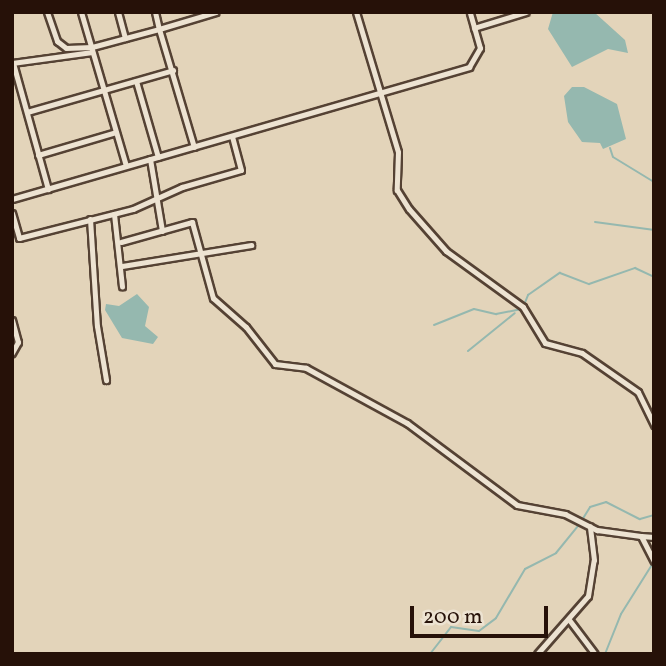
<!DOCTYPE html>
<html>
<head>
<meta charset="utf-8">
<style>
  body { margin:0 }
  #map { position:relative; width:666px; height:666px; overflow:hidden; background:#e3d4ba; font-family:Vollkorn,serif }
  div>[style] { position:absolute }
  .water>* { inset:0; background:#95b8af }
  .stream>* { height:2px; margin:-1px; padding:0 1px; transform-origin:1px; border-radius:1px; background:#95b8af }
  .roads { filter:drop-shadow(2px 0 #554234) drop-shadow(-2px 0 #554234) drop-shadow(0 2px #554234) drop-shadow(0 -2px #554234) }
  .street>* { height:5px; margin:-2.5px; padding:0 2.5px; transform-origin:2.5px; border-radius:2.5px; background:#ede3d2 }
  span { translate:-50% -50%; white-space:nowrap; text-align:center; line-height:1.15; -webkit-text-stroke:5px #ede3d2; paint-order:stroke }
  .frame { position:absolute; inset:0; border:14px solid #261108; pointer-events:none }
  .scale { position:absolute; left:410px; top:606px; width:138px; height:32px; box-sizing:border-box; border:4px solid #261108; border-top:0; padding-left:9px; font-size:21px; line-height:24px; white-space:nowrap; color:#261108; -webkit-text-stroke:5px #ede3d2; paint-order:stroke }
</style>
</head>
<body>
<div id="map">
  <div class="water">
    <i style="clip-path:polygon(553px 12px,594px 12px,625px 40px,628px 53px,608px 49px,572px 67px,548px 29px)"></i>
    <i style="clip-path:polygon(572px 87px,584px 87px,617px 104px,626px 139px,603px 149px,600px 143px,582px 142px,568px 122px,564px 96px)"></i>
    <i style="clip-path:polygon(137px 294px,149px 307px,145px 326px,158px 337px,153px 344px,122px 338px,105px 310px,106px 304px,119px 306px)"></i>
  </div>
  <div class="stream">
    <i style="left:610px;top:148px;width:9px;rotate:72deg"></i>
    <i style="left:613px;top:157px;width:48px;rotate:31.4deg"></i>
    <i style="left:595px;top:222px;width:60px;rotate:7.7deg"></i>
    <i style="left:524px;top:305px;width:11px;rotate:-68deg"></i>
    <i style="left:528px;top:295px;width:39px;rotate:-35deg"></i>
    <i style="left:560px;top:273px;width:31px;rotate:21deg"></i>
    <i style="left:589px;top:284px;width:49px;rotate:-19.2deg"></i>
    <i style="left:635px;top:268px;width:21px;rotate:25deg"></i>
    <i style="left:434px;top:325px;width:43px;rotate:-21.8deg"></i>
    <i style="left:474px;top:309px;width:23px;rotate:13deg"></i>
    <i style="left:496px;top:314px;width:25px;rotate:-11deg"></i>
    <i style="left:468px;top:351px;width:60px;rotate:-39deg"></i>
    <i style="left:582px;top:520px;width:15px;rotate:-58deg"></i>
    <i style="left:590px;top:507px;width:17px;rotate:-17deg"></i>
    <i style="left:606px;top:502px;width:38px;rotate:27deg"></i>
    <i style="left:640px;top:519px;width:15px;rotate:-16deg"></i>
    <i style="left:430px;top:654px;width:34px;rotate:-52deg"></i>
    <i style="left:451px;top:627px;width:28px;rotate:8deg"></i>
    <i style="left:479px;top:631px;width:21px;rotate:-37deg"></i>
    <i style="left:496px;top:618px;width:57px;rotate:-59.4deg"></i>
    <i style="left:525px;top:569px;width:35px;rotate:-27deg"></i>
    <i style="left:556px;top:553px;width:36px;rotate:-51deg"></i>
    <i style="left:605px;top:654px;width:43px;rotate:-68.2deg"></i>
    <i style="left:621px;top:614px;width:60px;rotate:-57.9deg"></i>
  </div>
  <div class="roads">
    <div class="street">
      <i style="left:47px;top:12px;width:31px;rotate:71deg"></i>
      <i style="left:57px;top:41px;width:11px;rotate:38deg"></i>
      <i style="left:66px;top:48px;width:26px;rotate:-2deg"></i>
      <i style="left:92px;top:47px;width:69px;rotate:-15deg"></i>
      <i style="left:159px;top:29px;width:123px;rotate:73.5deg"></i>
      <i style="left:81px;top:12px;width:160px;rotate:73.7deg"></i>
      <i style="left:118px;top:12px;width:27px;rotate:75deg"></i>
      <i style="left:155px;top:12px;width:17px;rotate:77deg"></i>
      <i style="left:159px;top:29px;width:59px;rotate:-16.6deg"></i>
      <i style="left:356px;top:12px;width:146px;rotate:73.3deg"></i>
      <i style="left:398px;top:152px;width:38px;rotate:92deg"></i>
      <i style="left:397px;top:190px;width:22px;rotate:58deg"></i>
      <i style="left:409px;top:209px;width:56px;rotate:48.6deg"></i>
      <i style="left:446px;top:251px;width:95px;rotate:36deg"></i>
      <i style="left:523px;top:307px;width:42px;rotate:58.6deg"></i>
      <i style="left:545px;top:343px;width:38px;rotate:15deg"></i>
      <i style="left:582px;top:353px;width:68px;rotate:34.9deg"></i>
      <i style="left:638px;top:392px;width:37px;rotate:64deg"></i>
      <i style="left:474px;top:28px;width:54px;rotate:-17.1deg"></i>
      <i style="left:12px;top:63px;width:81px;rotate:-7.8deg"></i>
      <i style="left:13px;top:63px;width:131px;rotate:74.5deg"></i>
      <i style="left:136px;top:81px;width:79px;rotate:73.9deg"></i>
      <i style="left:27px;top:112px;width:152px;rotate:-16deg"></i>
      <i style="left:38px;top:155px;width:81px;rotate:-16.4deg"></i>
      <i style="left:150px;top:159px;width:73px;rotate:80.5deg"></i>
      <i style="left:12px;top:199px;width:476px;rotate:-16.1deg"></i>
      <i style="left:469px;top:67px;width:22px;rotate:-60deg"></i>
      <i style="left:480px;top:48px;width:37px;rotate:-106deg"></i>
      <i style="left:12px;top:213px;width:26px;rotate:74deg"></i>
      <i style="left:19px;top:238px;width:118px;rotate:-14.3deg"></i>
      <i style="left:133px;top:209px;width:54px;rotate:-24.2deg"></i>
      <i style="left:182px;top:187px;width:61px;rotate:-16.1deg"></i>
      <i style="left:241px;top:170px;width:35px;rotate:-105deg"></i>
      <i style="left:114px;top:214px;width:73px;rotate:83.7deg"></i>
      <i style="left:90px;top:219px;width:107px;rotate:86.3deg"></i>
      <i style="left:97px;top:326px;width:55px;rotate:80.5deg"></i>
      <i style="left:121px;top:242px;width:74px;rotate:-15.7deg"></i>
      <i style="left:192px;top:222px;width:79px;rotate:74.6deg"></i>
      <i style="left:213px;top:298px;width:44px;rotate:41.3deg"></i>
      <i style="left:246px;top:327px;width:47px;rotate:51.9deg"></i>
      <i style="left:275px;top:364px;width:31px;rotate:7deg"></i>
      <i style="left:306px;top:368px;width:115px;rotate:28.6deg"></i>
      <i style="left:407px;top:423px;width:137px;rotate:36.7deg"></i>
      <i style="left:517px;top:505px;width:49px;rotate:10.6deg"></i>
      <i style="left:565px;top:514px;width:36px;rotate:27deg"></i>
      <i style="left:597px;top:530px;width:44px;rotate:7.8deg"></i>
      <i style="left:641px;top:536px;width:28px;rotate:63deg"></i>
      <i style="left:122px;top:266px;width:131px;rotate:-9.2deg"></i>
      <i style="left:12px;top:320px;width:23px;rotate:75deg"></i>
      <i style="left:18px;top:342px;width:13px;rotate:119deg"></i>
      <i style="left:641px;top:536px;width:13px;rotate:4deg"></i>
      <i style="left:570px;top:621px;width:41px;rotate:52.9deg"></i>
      <i style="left:537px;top:654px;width:77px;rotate:-48.7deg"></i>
      <i style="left:588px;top:596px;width:36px;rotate:-81deg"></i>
      <i style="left:594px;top:560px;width:34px;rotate:-97deg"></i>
    </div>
  </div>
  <div class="frame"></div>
  <div class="scale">200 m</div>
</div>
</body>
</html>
